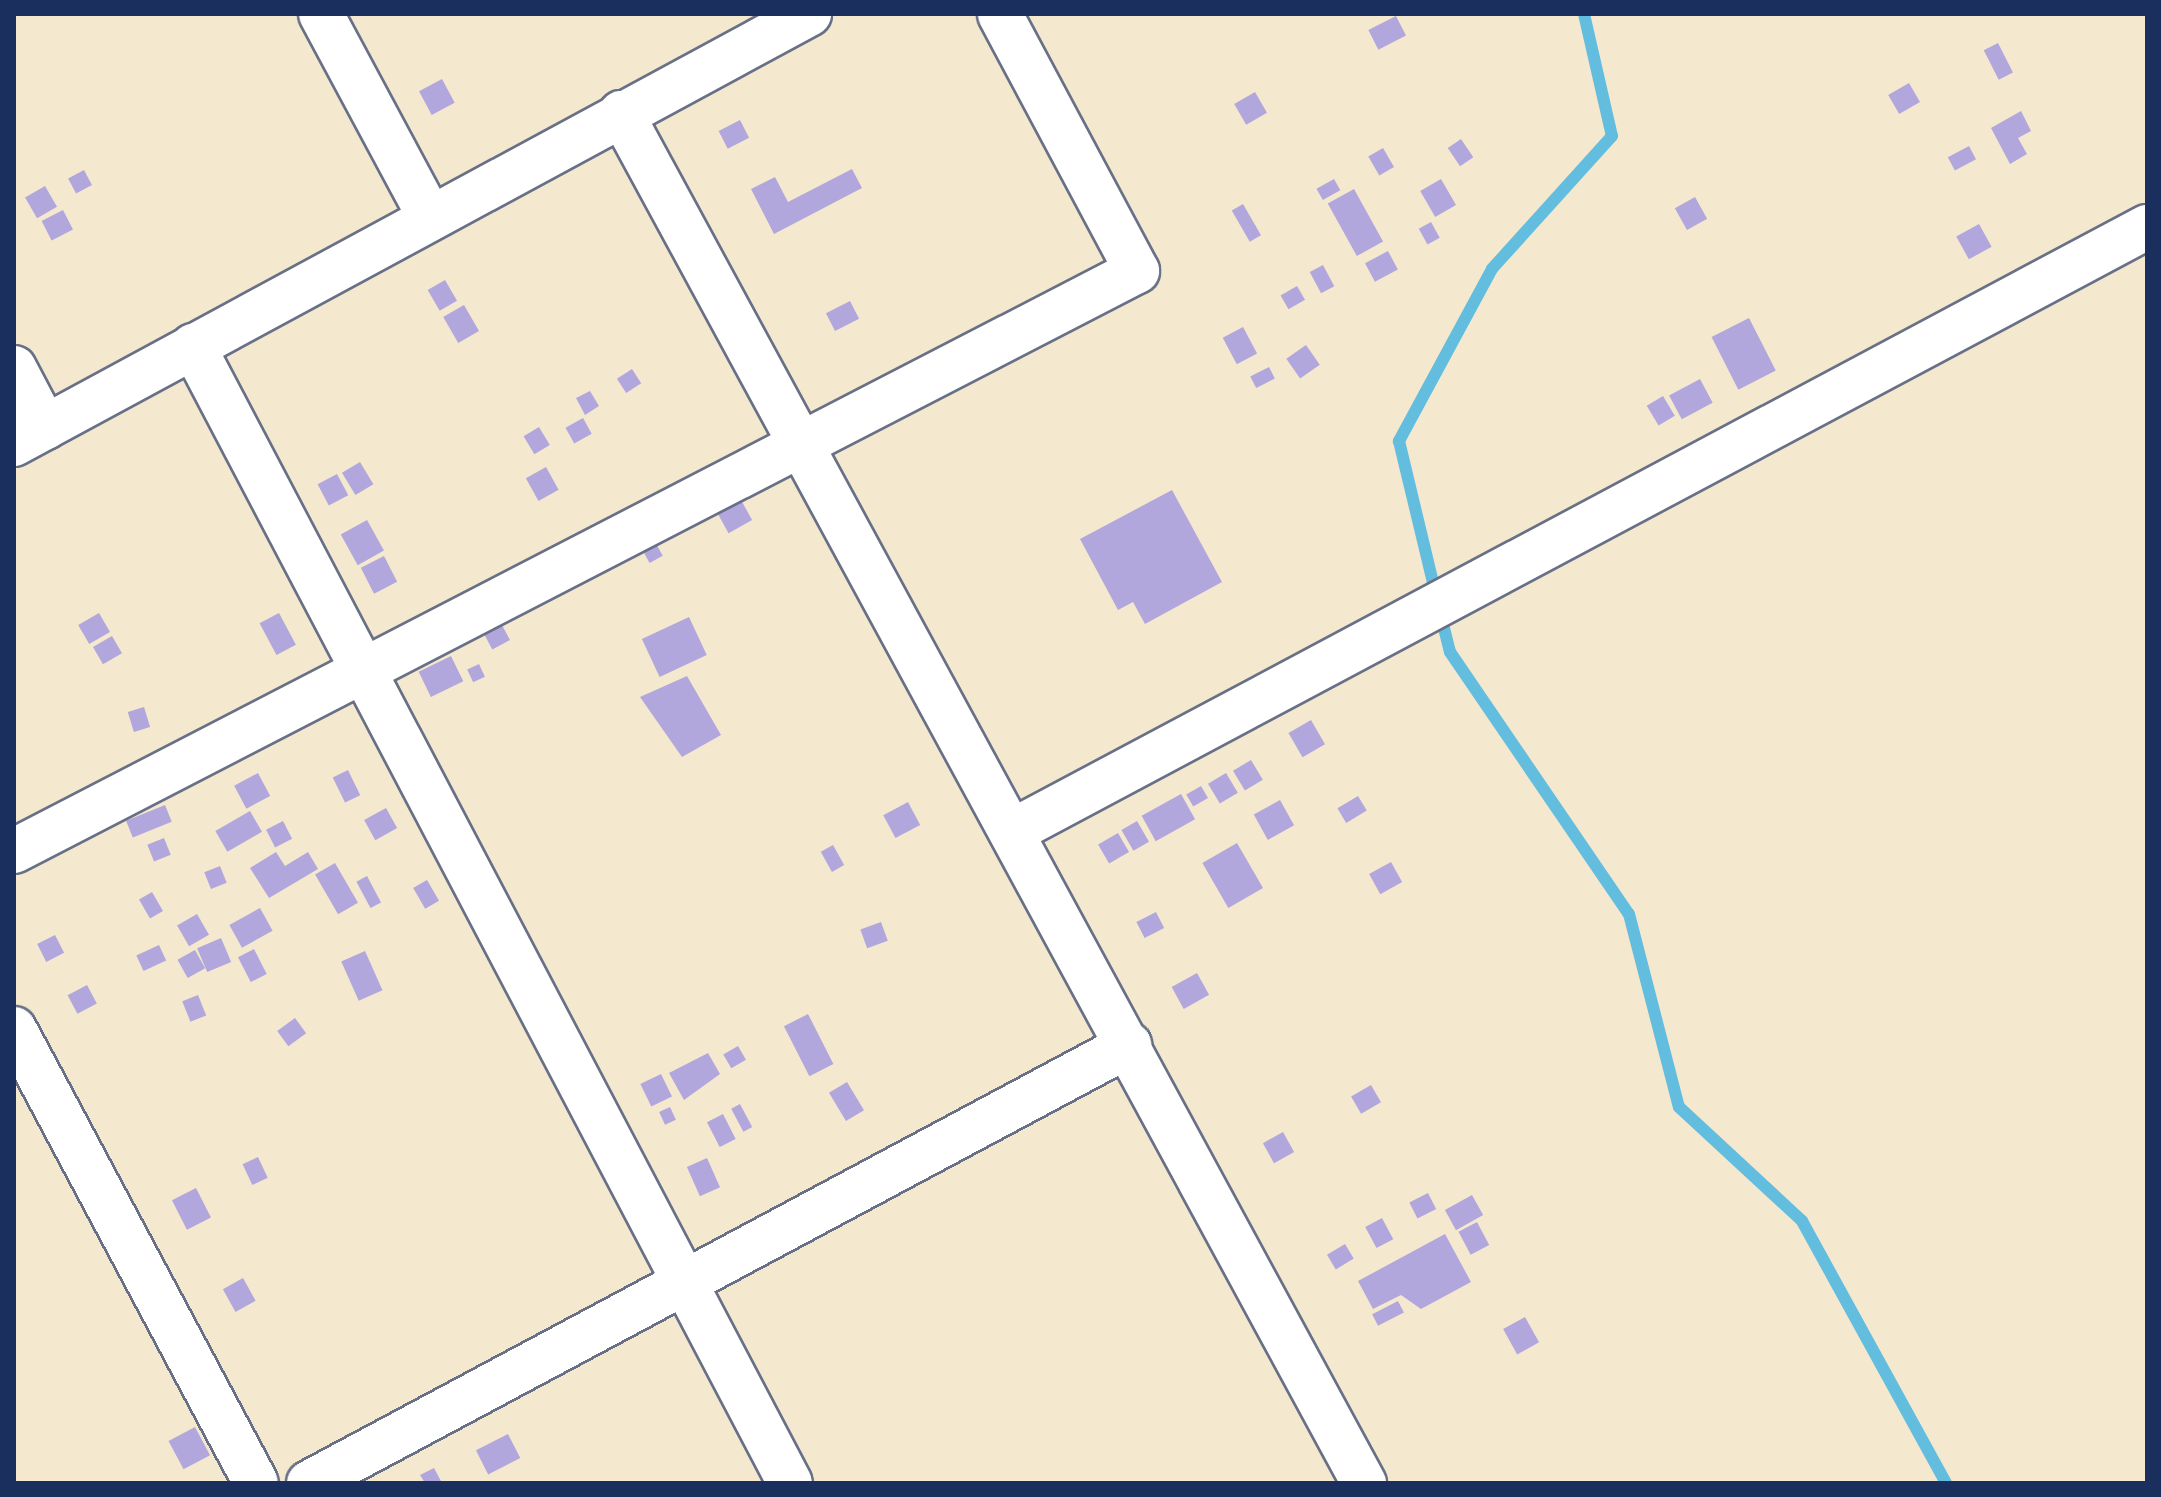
<!DOCTYPE html>
<html>
<head>
<meta charset="utf-8">
<style>
  body { margin:0 }
  #map { position:relative; width:2161px; height:1497px; overflow:hidden; background:#f4e8cf; font-family:"IM FELL English",serif }
  div>[style] { position:absolute }
  .stream>* { height:12px; margin:-6px; padding:0 6px; transform-origin:6px; border-radius:6px; background:#62bddf }
  .building>* { inset:0; background:#b1a7dd; transform-origin:0 0 }
  .roads { filter:drop-shadow(2px 0 #677086) drop-shadow(-2px 0 #677086) drop-shadow(0 2px #677086) drop-shadow(0 -2px #677086) }
  .minor>* { height:44px; margin:-22px; padding:0 22px; transform-origin:22px; border-radius:22px; background:#fff }
  span { translate:-50% -50%; white-space:nowrap; text-align:center; line-height:1.15; -webkit-text-stroke:7px #fcf5e5; paint-order:stroke }
  .frame { position:absolute; inset:0; border:16px solid #1b2f5e; pointer-events:none }
</style>
</head>
<body>
<div id="map">
  <div class="stream">
    <i style="left:1584px;top:14px;width:125px;rotate:77.1deg"></i>
    <i style="left:1612px;top:136px;width:179px;rotate:132.1deg"></i>
    <i style="left:1492px;top:269px;width:196px;rotate:118.4deg"></i>
    <i style="left:1399px;top:441px;width:168px;rotate:76.5deg"></i>
    <i style="left:1438px;top:604px;width:49px;rotate:76deg"></i>
    <i style="left:1450px;top:652px;width:317px;rotate:55.7deg"></i>
    <i style="left:1629px;top:914px;width:199px;rotate:75.5deg"></i>
    <i style="left:1679px;top:1107px;width:168px;rotate:42.8deg"></i>
    <i style="left:1802px;top:1221px;width:299px;rotate:61.2deg"></i>
  </div>
  <div class="building">
    <i style="left:1396px;top:16px;width:22px;height:31px;rotate:63deg"></i>
    <i style="left:1998px;top:43px;width:33px;height:16px;rotate:63deg"></i>
    <i style="left:442px;top:79px;width:27px;height:26px;rotate:62deg"></i>
    <i style="left:1909px;top:83px;width:22px;height:24px;rotate:60deg"></i>
    <i style="left:1255px;top:92px;width:24px;height:24px;rotate:60deg"></i>
    <i style="clip-path:polygon(2021px 111px,2031px 131px,2018px 138px,2027px 154px,2010px 164px,1991px 128px)"></i>
    <i style="left:740px;top:120px;width:20px;height:24px;rotate:63deg"></i>
    <i style="left:1461px;top:139px;width:22px;height:16px;rotate:56deg"></i>
    <i style="left:1969px;top:146px;width:15px;height:24px;rotate:62deg"></i>
    <i style="left:1383px;top:148px;width:22px;height:17px;rotate:60deg"></i>
    <i style="clip-path:polygon(852px 169px,862px 188px,774px 234px,751px 189px,775px 177px,788px 202px)"></i>
    <i style="left:84px;top:170px;width:17px;height:18px;rotate:62deg"></i>
    <i style="left:1334px;top:179px;width:13px;height:20px;rotate:61deg"></i>
    <i style="left:1441px;top:179px;width:30px;height:24px;rotate:60deg"></i>
    <i style="left:45px;top:186px;width:24px;height:23px;rotate:60deg"></i>
    <i style="left:1354px;top:189px;width:60px;height:30px;rotate:61deg"></i>
    <i style="left:1695px;top:197px;width:25px;height:23px;rotate:61deg"></i>
    <i style="left:1243px;top:204px;width:36px;height:13px;rotate:60deg"></i>
    <i style="left:63px;top:210px;width:22px;height:24px;rotate:63deg"></i>
    <i style="left:1431px;top:222px;width:18px;height:14px;rotate:61deg"></i>
    <i style="left:1979px;top:224px;width:26px;height:26px;rotate:61deg"></i>
    <i style="left:1388px;top:251px;width:21px;height:26px;rotate:62deg"></i>
    <i style="left:1323px;top:265px;width:24px;height:15px;rotate:62deg"></i>
    <i style="left:445px;top:280px;width:24px;height:20px;rotate:60deg"></i>
    <i style="left:1297px;top:286px;width:16px;height:19px;rotate:60deg"></i>
    <i style="left:850px;top:301px;width:20px;height:27px;rotate:63deg"></i>
    <i style="left:464px;top:305px;width:30px;height:24px;rotate:60deg"></i>
    <i style="left:1749px;top:318px;width:59px;height:42px;rotate:63deg"></i>
    <i style="left:1243px;top:327px;width:30px;height:23px;rotate:62deg"></i>
    <i style="left:1306px;top:345px;width:24px;height:24px;rotate:55deg"></i>
    <i style="left:1269px;top:367px;width:13px;height:21px;rotate:63deg"></i>
    <i style="left:632px;top:369px;width:17px;height:18px;rotate:57deg"></i>
    <i style="left:1700px;top:379px;width:27px;height:35px;rotate:62deg"></i>
    <i style="clip-path:polygon(590px 391px,599px 406px,585px 415px,576px 398px)"></i>
    <i style="left:1663px;top:396px;width:23px;height:19px;rotate:59deg"></i>
    <i style="left:583px;top:418px;width:18px;height:20px;rotate:61deg"></i>
    <i style="left:539px;top:427px;width:21px;height:18px;rotate:59deg"></i>
    <i style="left:360px;top:462px;width:26px;height:21px;rotate:59deg"></i>
    <i style="left:546px;top:467px;width:26px;height:23px;rotate:61deg"></i>
    <i style="left:337px;top:474px;width:24px;height:22px;rotate:62deg"></i>
    <i style="clip-path:polygon(1172px 490px,1222px 582px,1145px 624px,1133px 602px,1118px 610px,1080px 539px)"></i>
    <i style="left:741px;top:500px;width:23px;height:27px;rotate:61deg"></i>
    <i style="left:367px;top:520px;width:35px;height:30px;rotate:61deg"></i>
    <i style="left:654px;top:540px;width:18px;height:15px;rotate:61deg"></i>
    <i style="left:384px;top:556px;width:29px;height:26px;rotate:63deg"></i>
    <i style="left:99px;top:613px;width:22px;height:24px;rotate:60deg"></i>
    <i style="left:279px;top:613px;width:36px;height:22px;rotate:62deg"></i>
    <i style="left:689px;top:617px;width:42px;height:52px;rotate:65deg"></i>
    <i style="left:502px;top:625px;width:17px;height:20px;rotate:62deg"></i>
    <i style="left:112px;top:636px;width:20px;height:22px;rotate:60deg"></i>
    <i style="left:451px;top:656px;width:28px;height:36px;rotate:64deg"></i>
    <i style="left:479px;top:664px;width:14px;height:13px;rotate:65deg"></i>
    <i style="clip-path:polygon(687px 676px,721px 735px,682px 757px,640px 697px)"></i>
    <i style="left:144px;top:707px;width:21px;height:17px;rotate:73deg"></i>
    <i style="left:1311px;top:720px;width:28px;height:26px;rotate:60deg"></i>
    <i style="left:1251px;top:760px;width:23px;height:21px;rotate:59deg"></i>
    <i style="left:348px;top:770px;width:28px;height:17px;rotate:64deg"></i>
    <i style="left:258px;top:773px;width:26px;height:27px;rotate:62deg"></i>
    <i style="left:1226px;top:773px;width:23px;height:21px;rotate:59deg"></i>
    <i style="left:1201px;top:786px;width:14px;height:17px;rotate:60deg"></i>
    <i style="left:1181px;top:794px;width:29px;height:45px;rotate:61deg"></i>
    <i style="left:1358px;top:796px;width:17px;height:24px;rotate:59deg"></i>
    <i style="left:1280px;top:800px;width:29px;height:30px;rotate:61deg"></i>
    <i style="left:908px;top:802px;width:26px;height:28px;rotate:62deg"></i>
    <i style="left:165px;top:805px;width:18px;height:42px;rotate:68deg"></i>
    <i style="left:386px;top:808px;width:23px;height:25px;rotate:61deg"></i>
    <i style="left:250px;top:811px;width:24px;height:40px;rotate:60deg"></i>
    <i style="left:283px;top:821px;width:20px;height:19px;rotate:63deg"></i>
    <i style="left:1137px;top:821px;width:24px;height:18px;rotate:60deg"></i>
    <i style="left:1118px;top:833px;width:22px;height:23px;rotate:60deg"></i>
    <i style="left:164px;top:838px;width:18px;height:18px;rotate:68deg"></i>
    <i style="left:1237px;top:843px;width:52px;height:40px;rotate:60deg"></i>
    <i style="left:833px;top:845px;width:23px;height:14px;rotate:61deg"></i>
    <i style="clip-path:polygon(276px 852px,285px 866px,308px 852px,318px 869px,269px 898px,250px 868px)"></i>
    <i style="left:1391px;top:862px;width:23px;height:25px;rotate:61deg"></i>
    <i style="left:335px;top:863px;width:46px;height:23px;rotate:60deg"></i>
    <i style="left:220px;top:866px;width:18px;height:17px;rotate:68deg"></i>
    <i style="left:367px;top:876px;width:30px;height:12px;rotate:62deg"></i>
    <i style="left:427px;top:880px;width:24px;height:16px;rotate:60deg"></i>
    <i style="left:152px;top:892px;width:22px;height:15px;rotate:60deg"></i>
    <i style="left:260px;top:908px;width:26px;height:35px;rotate:61deg"></i>
    <i style="left:1156px;top:912px;width:18px;height:22px;rotate:63deg"></i>
    <i style="left:197px;top:914px;width:24px;height:23px;rotate:60deg"></i>
    <i style="left:881px;top:922px;width:20px;height:22px;rotate:70deg"></i>
    <i style="left:55px;top:935px;width:20px;height:20px;rotate:63deg"></i>
    <i style="left:221px;top:938px;width:26px;height:26px;rotate:67deg"></i>
    <i style="left:159px;top:945px;width:17px;height:25px;rotate:65deg"></i>
    <i style="left:254px;top:949px;width:28px;height:18px;rotate:63deg"></i>
    <i style="left:195px;top:950px;width:21px;height:20px;rotate:61deg"></i>
    <i style="left:365px;top:951px;width:43px;height:26px;rotate:66deg"></i>
    <i style="left:1197px;top:973px;width:25px;height:29px;rotate:61deg"></i>
    <i style="left:87px;top:985px;width:21px;height:22px;rotate:62deg"></i>
    <i style="left:198px;top:995px;width:22px;height:17px;rotate:68deg"></i>
    <i style="left:808px;top:1014px;width:56px;height:27px;rotate:63deg"></i>
    <i style="left:295px;top:1018px;width:19px;height:22px;rotate:54deg"></i>
    <i style="left:738px;top:1046px;width:16px;height:17px;rotate:60deg"></i>
    <i style="clip-path:polygon(708px 1053px,720px 1074px,684px 1100px,669px 1073px)"></i>
    <i style="left:661px;top:1074px;width:25px;height:23px;rotate:64deg"></i>
    <i style="left:847px;top:1082px;width:33px;height:21px;rotate:59deg"></i>
    <i style="left:1371px;top:1085px;width:20px;height:23px;rotate:60deg"></i>
    <i style="left:740px;top:1104px;width:26px;height:10px;rotate:62deg"></i>
    <i style="left:670px;top:1107px;width:14px;height:12px;rotate:65deg"></i>
    <i style="left:723px;top:1114px;width:28px;height:18px;rotate:63deg"></i>
    <i style="left:1283px;top:1132px;width:23px;height:23px;rotate:61deg"></i>
    <i style="left:258px;top:1157px;width:23px;height:17px;rotate:65deg"></i>
    <i style="left:707px;top:1158px;width:32px;height:22px;rotate:66deg"></i>
    <i style="left:196px;top:1188px;width:33px;height:27px;rotate:63deg"></i>
    <i style="left:1428px;top:1193px;width:18px;height:21px;rotate:63deg"></i>
    <i style="left:1472px;top:1195px;width:23px;height:31px;rotate:61deg"></i>
    <i style="left:1382px;top:1218px;width:24px;height:19px;rotate:62deg"></i>
    <i style="left:1477px;top:1222px;width:26px;height:21px;rotate:62deg"></i>
    <i style="clip-path:polygon(1445px 1234px,1471px 1282px,1421px 1309px,1401px 1295px,1373px 1309px,1358px 1281px)"></i>
    <i style="left:1345px;top:1244px;width:17px;height:21px;rotate:59deg"></i>
    <i style="left:243px;top:1278px;width:26px;height:23px;rotate:61deg"></i>
    <i style="left:1398px;top:1301px;width:13px;height:29px;rotate:63deg"></i>
    <i style="left:1525px;top:1317px;width:29px;height:25px;rotate:61deg"></i>
    <i style="left:195px;top:1427px;width:32px;height:30px;rotate:62deg"></i>
    <i style="left:508px;top:1434px;width:27px;height:36px;rotate:63deg"></i>
    <i style="clip-path:polygon(434px 1468px,442px 1483px,425px 1483px,420px 1475px)"></i>
  </div>
  <div class="roads">
    <div class="minor">
      <i style="left:321px;top:14px;width:230px;rotate:61.8deg"></i>
      <i style="left:621px;top:113px;width:1559px;rotate:61.53deg"></i>
      <i style="left:193px;top:346px;width:1284px;rotate:62.3deg"></i>
      <i style="left:14px;top:368px;width:67px;rotate:62.3deg"></i>
      <i style="left:14px;top:444px;width:904px;rotate:-28.41deg"></i>
      <i style="left:1013px;top:831px;width:1285px;rotate:-28.04deg"></i>
      <i style="left:14px;top:851px;width:1264px;rotate:-27.32deg"></i>
      <i style="left:1137px;top:271px;width:291px;rotate:-118.1deg"></i>
      <i style="left:14px;top:1029px;width:514px;rotate:61.94deg"></i>
      <i style="left:309px;top:1483px;width:930px;rotate:-28.11deg"></i>
    </div>
  </div>
  <div class="frame"></div>
</div>
</body>
</html>
